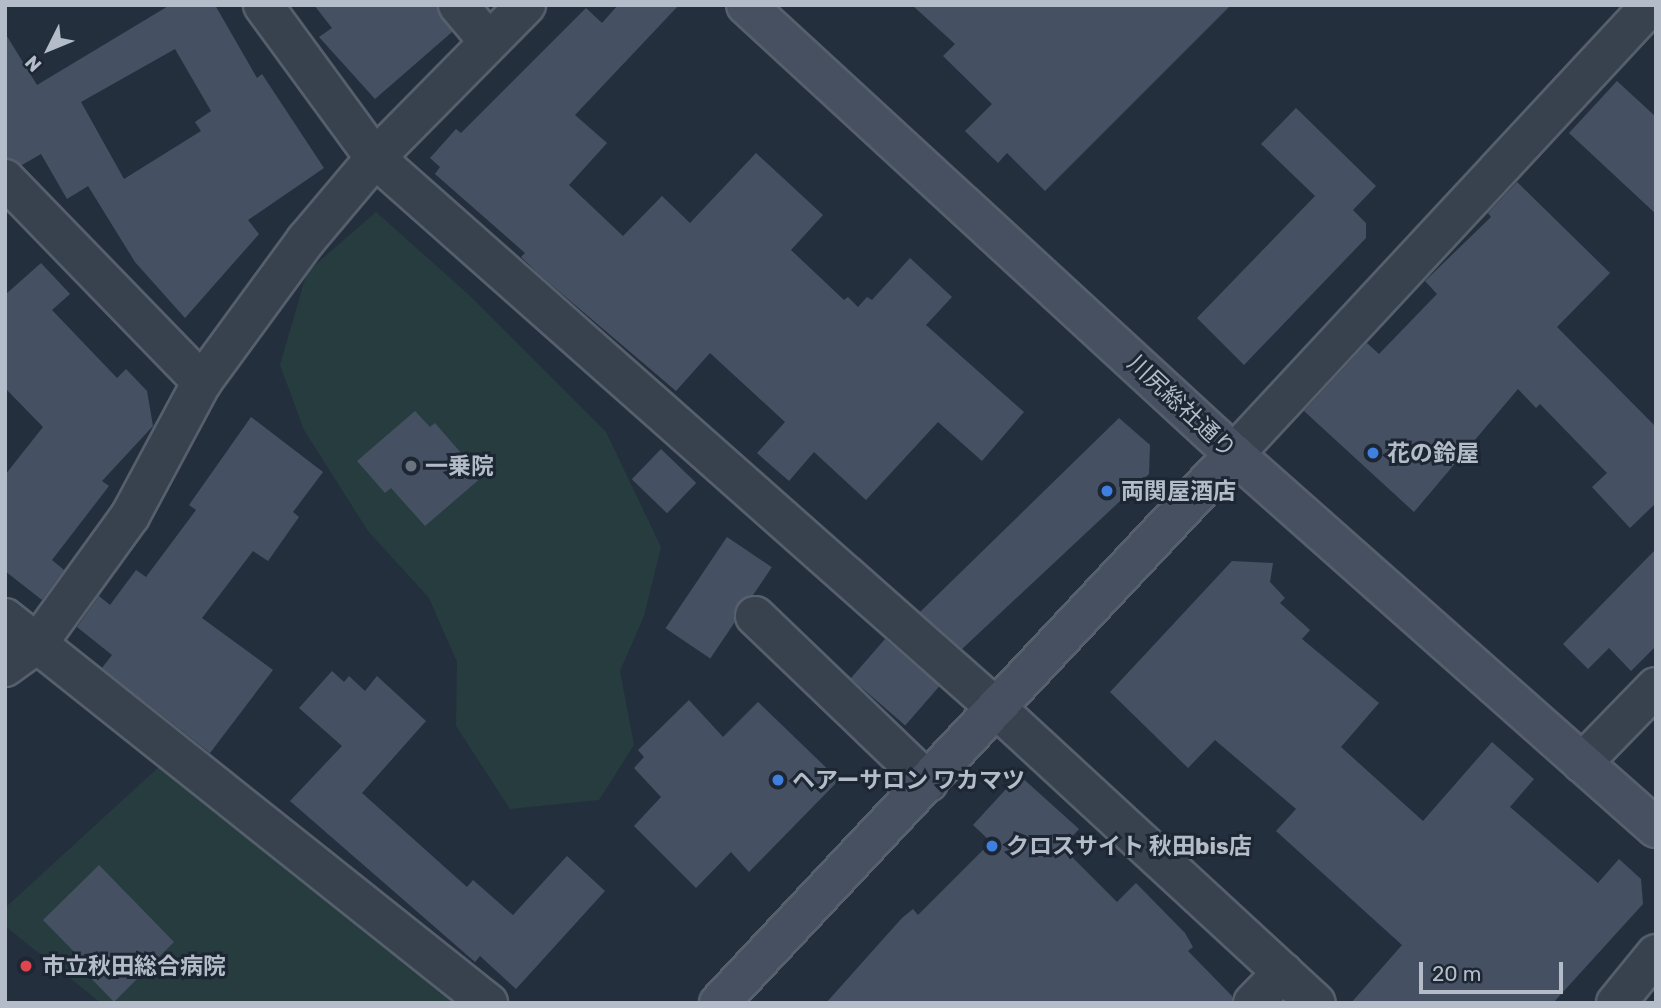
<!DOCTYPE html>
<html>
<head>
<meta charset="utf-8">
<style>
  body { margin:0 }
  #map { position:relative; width:1661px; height:1008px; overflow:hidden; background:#242f3e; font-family:Rubik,"Noto Sans JP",sans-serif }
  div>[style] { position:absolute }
  .green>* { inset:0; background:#263c3f }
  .building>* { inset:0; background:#455162; transform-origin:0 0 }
  .roads { filter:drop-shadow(2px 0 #565f6c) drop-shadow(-2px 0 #565f6c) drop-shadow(0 2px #565f6c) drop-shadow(0 -2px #565f6c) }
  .street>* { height:38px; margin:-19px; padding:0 19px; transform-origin:19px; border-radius:19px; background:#38414e }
  .secondary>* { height:38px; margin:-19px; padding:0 19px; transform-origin:19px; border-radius:19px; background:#465061 }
  .dots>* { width:19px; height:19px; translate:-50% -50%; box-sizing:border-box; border:4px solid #1d2633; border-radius:50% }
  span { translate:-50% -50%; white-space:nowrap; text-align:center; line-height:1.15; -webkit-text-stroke:6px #1d2633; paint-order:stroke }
  .street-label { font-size:23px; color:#b4bcc9 }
  .poi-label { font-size:23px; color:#b4bcc9; font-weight:700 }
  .left { translate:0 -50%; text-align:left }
  .frame { position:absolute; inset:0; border:7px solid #b4bcc9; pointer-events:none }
  .north { position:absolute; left:14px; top:14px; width:70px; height:70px; -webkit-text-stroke:5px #1d2633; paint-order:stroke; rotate:227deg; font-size:19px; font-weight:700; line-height:28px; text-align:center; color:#b4bcc9 }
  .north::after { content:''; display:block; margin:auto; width:24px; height:32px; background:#b4bcc9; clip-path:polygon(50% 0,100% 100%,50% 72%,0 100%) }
  .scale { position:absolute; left:1419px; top:962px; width:144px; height:32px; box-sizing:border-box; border:4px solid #b4bcc9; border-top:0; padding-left:9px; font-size:21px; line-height:24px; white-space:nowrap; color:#b4bcc9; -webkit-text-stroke:5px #1d2633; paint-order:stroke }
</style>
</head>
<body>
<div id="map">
  <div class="green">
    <i style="clip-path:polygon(376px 212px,469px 295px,606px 432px,661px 547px,644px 616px,620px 671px,634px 745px,599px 800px,510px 809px,456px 726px,457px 662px,429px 598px,368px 531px,304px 430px,280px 365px,307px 272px)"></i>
    <i style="clip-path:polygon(161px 765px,468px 1003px,101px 1003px,5px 926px,5px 908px)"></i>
  </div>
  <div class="building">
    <i style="clip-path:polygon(evenodd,170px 5px,215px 5px,257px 78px,262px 74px,324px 168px,248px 220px,259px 234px,185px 318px,135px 262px,88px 186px,67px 199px,41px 154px,22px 165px,5px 158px,5px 33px,37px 85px,170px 5px,175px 49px,211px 111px,195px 122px,201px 131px,124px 179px,81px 102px,175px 49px)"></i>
    <i style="clip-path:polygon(314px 5px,437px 5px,452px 32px,375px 99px,319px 37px,332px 28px)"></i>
    <i style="clip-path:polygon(618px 5px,679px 5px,575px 115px,607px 143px,569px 185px,623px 236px,662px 196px,690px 223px,756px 153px,823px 215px,791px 250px,844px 300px,848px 297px,858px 307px,867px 297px,872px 300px,910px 258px,952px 297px,926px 325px,1024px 412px,982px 461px,938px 422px,866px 500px,814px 452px,789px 481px,757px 453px,785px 422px,710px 353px,676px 391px,541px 276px,521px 257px,525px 253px,435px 174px,440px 167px,430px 158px,456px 129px,461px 133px,586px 8px,602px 23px)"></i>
    <i style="clip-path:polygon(912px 5px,1231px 5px,1045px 191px,1007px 153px,998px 163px,965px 131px,992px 104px,943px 56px,955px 44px)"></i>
    <i style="clip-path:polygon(1617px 81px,1656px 117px,1656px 214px,1569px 133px)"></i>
    <i style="clip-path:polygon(1296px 108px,1376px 186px,1353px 210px,1366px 223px,1366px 238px,1244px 365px,1197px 318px,1315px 196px,1261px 144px)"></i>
    <i style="clip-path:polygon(1517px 182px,1610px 273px,1557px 327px,1656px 427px,1656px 503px,1630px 528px,1592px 487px,1607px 473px,1540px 404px,1536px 408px,1518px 389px,1414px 512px,1304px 411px,1367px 343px,1379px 354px,1437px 294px,1425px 281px,1491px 217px,1488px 213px)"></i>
    <i style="clip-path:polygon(41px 263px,70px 294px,52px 310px,117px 378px,126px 369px,147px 391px,153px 426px,102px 481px,109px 486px,52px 560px,64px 570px,42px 600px,5px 571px,5px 475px,43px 427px,5px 388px,5px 295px)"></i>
    <i style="clip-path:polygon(415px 411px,430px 427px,435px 423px,482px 477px,425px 526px,391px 488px,385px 493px,357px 461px)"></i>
    <i style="clip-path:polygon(251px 417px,323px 472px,293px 512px,299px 517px,268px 561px,253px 551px,202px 618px,273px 670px,210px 753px,102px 668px,112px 655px,77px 627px,99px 596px,110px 605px,136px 570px,146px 577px,196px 510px,189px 505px)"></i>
    <i style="clip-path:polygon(1119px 418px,1150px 445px,1149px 474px,962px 649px,920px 612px)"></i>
    <i style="left:661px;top:449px;width:49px;height:42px;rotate:44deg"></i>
    <i style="left:727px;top:537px;width:54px;height:110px;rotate:34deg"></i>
    <i style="clip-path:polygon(1656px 549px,1656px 646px,1631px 671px,1609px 648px,1588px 669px,1563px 644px)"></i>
    <i style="clip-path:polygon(1232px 561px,1273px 563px,1270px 582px,1285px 598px,1280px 603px,1310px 630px,1302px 639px,1379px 703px,1341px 747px,1423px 821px,1492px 742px,1534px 779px,1510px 807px,1598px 883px,1619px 859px,1641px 879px,1643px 904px,1553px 1003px,1351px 1003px,1402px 945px,1276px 831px,1296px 809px,1215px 740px,1188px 768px,1110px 692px)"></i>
    <i style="left:885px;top:639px;width:72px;height:52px;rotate:41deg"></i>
    <i style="clip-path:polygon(332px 671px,344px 682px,349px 676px,365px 691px,377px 676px,426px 721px,362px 793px,467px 887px,473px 880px,513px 915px,567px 856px,605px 891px,516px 989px,480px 956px,475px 962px,290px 801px,342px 746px,299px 708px)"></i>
    <i style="clip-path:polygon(689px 700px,723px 737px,758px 702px,839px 780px,749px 872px,731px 852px,696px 888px,634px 826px,661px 797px,634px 768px,644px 757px,638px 750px)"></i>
    <i style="clip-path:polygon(1019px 775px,1079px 829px,1062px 847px,1117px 902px,1136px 883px,1185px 933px,1193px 947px,1188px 951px,1232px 996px,1232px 1003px,826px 1003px,902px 918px,913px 909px,918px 915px,991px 842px,973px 825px)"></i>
    <i style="clip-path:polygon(99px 865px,174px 942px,114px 1002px,85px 972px,89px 967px,43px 920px)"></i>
  </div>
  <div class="roads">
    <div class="street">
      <i style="left:263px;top:5px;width:190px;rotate:53.8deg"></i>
      <i style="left:375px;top:158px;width:830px;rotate:41.53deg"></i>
      <i style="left:996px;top:708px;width:435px;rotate:42.7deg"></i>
      <i style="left:458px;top:5px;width:48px;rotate:50deg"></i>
      <i style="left:5px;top:179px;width:283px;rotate:45.9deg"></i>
      <i style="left:1234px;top:454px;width:613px;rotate:-47.12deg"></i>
      <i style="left:755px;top:616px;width:240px;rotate:43.8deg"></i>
      <i style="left:5px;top:618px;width:618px;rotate:38.56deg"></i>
      <i style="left:5px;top:667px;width:41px;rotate:-36deg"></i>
      <i style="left:38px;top:643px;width:157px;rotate:-54.1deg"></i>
      <i style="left:130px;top:516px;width:152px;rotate:-61.8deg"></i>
      <i style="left:202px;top:382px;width:176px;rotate:-53.8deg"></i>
      <i style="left:306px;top:240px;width:107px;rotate:-49.9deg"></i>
      <i style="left:375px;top:158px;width:215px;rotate:-45.4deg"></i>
      <i style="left:1582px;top:763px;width:106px;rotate:-45.8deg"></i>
      <i style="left:1253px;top:1003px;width:43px;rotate:-45.9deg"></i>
      <i style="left:1616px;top:1003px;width:63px;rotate:-50.8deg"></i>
    </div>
    <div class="secondary">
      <i style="left:746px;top:5px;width:663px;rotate:42.62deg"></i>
      <i style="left:1234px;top:454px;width:564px;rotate:41.55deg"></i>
      <i style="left:719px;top:1003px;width:753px;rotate:-46.83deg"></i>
    </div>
  </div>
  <div class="dots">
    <i style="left:1373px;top:453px;background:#3f7fe0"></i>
    <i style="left:411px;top:466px;background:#6b7280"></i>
    <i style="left:1107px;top:491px;background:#3f7fe0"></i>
    <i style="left:778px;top:780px;background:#3f7fe0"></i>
    <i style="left:992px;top:846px;background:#3f7fe0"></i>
    <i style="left:26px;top:966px;background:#e0444e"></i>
  </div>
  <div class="street-label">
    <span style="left:1182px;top:406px;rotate:43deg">川尻総社通り</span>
  </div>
  <div class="poi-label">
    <span class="left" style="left:1387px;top:453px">花の鈴屋</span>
    <span class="left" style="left:425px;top:466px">一乗院</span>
    <span class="left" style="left:1121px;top:491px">両関屋酒店</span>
    <span class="left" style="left:792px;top:780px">ヘアーサロン ワカマツ</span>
    <span class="left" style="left:1006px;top:846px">クロスサイト 秋田bis店</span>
    <span class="left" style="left:42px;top:966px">市立秋田総合病院</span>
  </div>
  <div class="frame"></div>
  <div class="north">N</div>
  <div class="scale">20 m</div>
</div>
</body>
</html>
